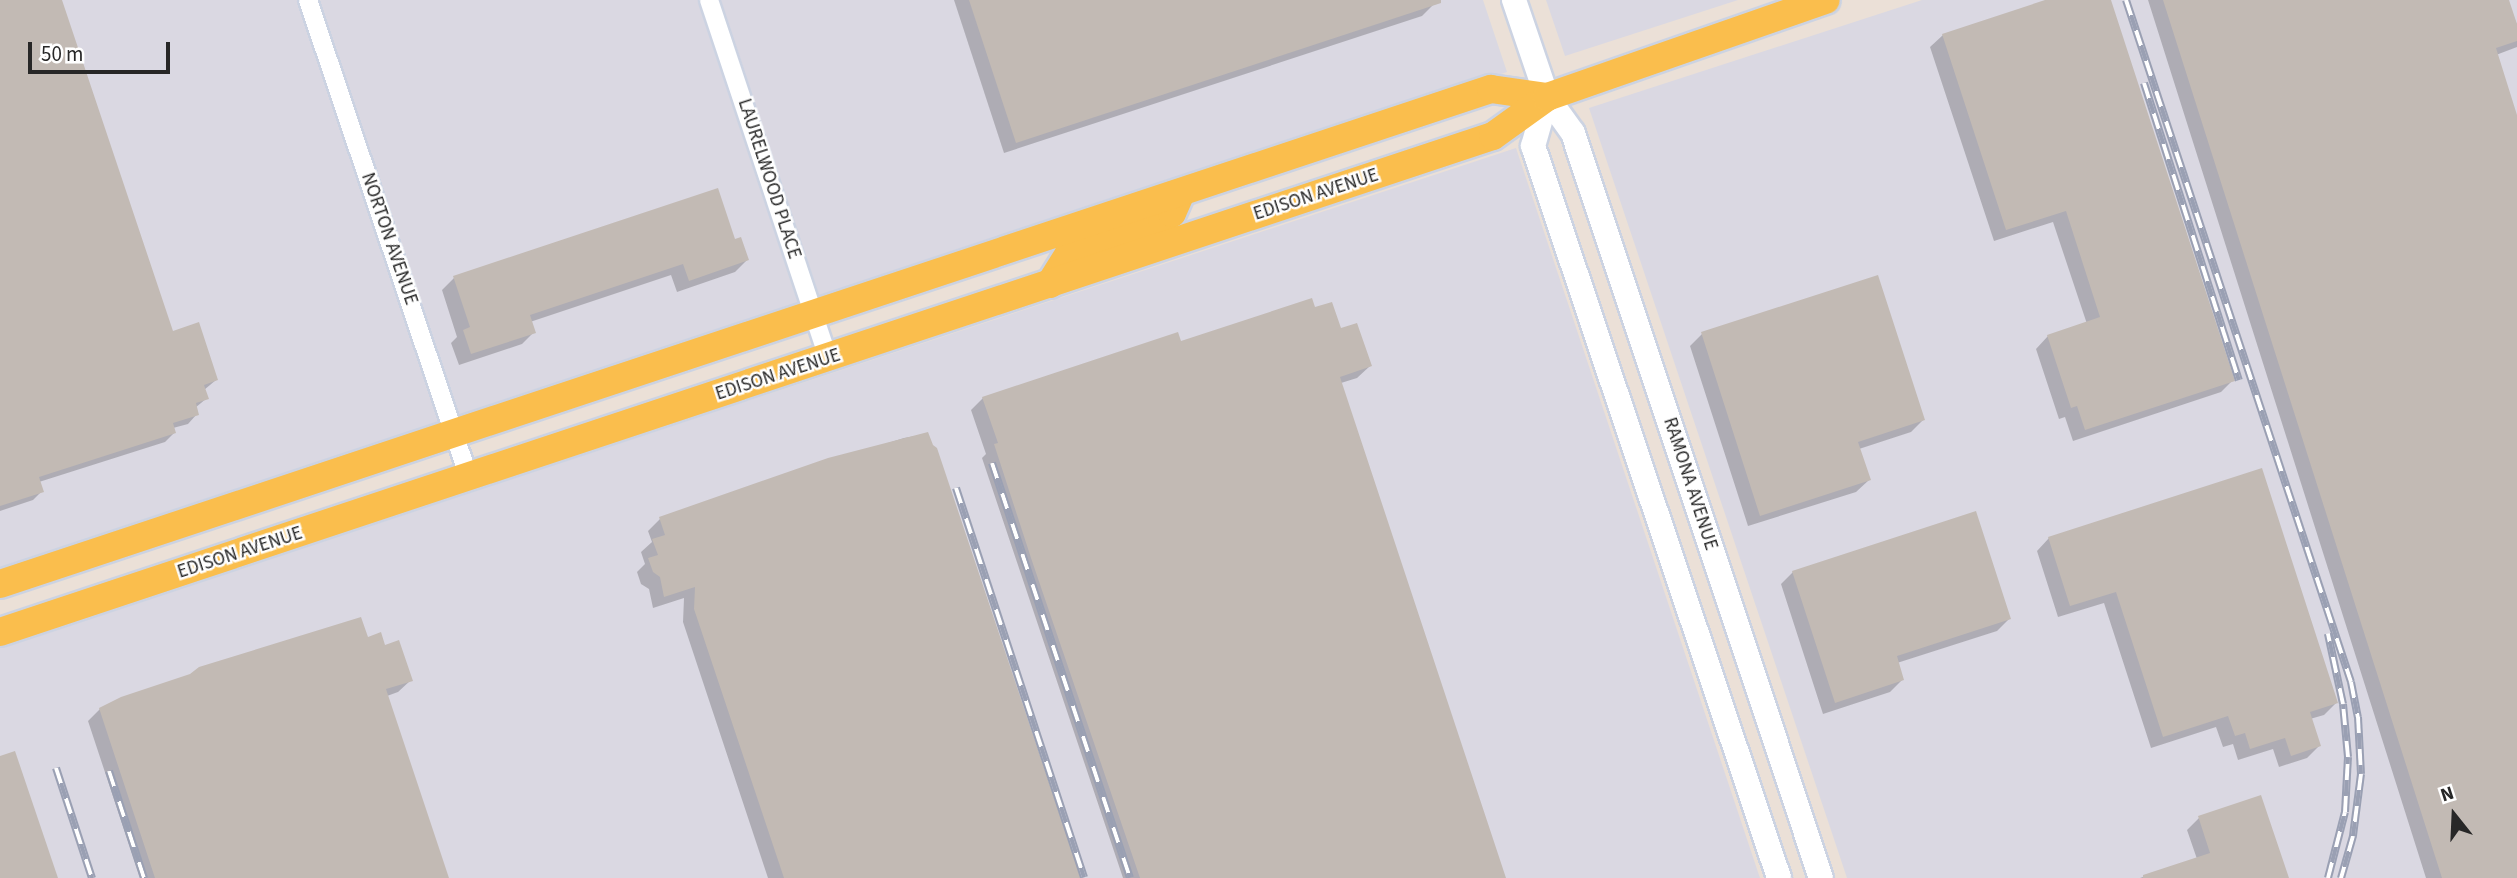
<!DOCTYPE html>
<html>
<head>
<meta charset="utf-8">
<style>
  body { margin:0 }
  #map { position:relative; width:2517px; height:878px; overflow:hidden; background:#ebe0d7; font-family:"Source Sans 3",sans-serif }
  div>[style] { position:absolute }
  .industrial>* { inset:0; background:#dad8e2 }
  .shadow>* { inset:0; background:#0003 }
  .building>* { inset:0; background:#c2bab4 }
  .roads { filter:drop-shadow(2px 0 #ccd3e2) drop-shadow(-2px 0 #ccd3e2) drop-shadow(0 2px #ccd3e2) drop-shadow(0 -2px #ccd3e2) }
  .minor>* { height:18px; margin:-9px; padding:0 9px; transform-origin:9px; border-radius:9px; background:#fff }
  .secondary>* { height:24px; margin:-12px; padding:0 12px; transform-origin:12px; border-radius:12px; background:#fff }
  .primary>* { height:28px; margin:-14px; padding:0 14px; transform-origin:14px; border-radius:14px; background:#fabe4d }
  .rail>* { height:8px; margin-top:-4px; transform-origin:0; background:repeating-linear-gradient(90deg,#fff 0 16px,#9aa0b3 0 32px); box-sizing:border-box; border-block:2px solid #9aa0b3 }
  span { translate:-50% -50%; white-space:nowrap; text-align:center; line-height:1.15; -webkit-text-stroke:5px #fff; paint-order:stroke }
  .street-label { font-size:19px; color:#272727 }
  .north { position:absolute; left:2419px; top:780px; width:70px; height:70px; -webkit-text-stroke:5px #fff; paint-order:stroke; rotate:342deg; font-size:19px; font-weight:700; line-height:28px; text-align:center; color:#272727 }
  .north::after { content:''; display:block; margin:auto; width:24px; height:32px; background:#272727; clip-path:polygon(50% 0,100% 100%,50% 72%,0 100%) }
  .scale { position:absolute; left:28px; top:42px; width:142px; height:32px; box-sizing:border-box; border:4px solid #272727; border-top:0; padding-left:9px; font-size:21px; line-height:24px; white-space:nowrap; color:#272727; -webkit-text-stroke:5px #fff; paint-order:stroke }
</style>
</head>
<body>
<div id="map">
  <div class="industrial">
    <i style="clip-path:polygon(0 0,1483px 0,1507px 72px,0 568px)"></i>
    <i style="clip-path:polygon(1546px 0,1738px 0,1565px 56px)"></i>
    <i style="clip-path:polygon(1922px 0,2517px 0,2517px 878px,1847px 878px,1589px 108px)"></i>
    <i style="clip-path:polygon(1516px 148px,1760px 878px,0 878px,0 647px)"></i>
  </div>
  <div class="shadow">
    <i style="clip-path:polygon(0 0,61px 0,172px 333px,216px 380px,204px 390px,207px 398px,195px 408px,197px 414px,188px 424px,173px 428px,174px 433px,165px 442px,39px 482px,42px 491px,33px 500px,0 511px)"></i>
    <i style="clip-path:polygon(954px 0,1433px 0,1434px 4px,1422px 16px,1004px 153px)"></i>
    <i style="clip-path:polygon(2051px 0,2109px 0,2233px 380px,2221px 392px,2073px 441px,2065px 417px,2059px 419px,2036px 349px,2048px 336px,2087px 324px,2053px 222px,1994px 241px,1930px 47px,1943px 35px)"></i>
    <i style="clip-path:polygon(2148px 0,2507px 0,2517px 25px,2517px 47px,2496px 55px,2517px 121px,2517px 878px,2426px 878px)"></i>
    <i style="clip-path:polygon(734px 241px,747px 260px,735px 272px,677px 292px,671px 275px,530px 322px,534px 332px,522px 344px,459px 365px,451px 343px,457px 337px,442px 290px,454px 278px)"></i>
    <i style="clip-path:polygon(1314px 309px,1340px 330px,1370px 366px,1357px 378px,1341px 383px,1504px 878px,1123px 878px,982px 458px,986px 454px,971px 410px,983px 398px)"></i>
    <i style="clip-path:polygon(1702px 334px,1923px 420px,1911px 432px,1859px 449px,1869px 480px,1856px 492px,1748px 526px,1690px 346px)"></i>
    <i style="clip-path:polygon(927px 434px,1079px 878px,768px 878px,683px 622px,684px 598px,653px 608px,649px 589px,641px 584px,637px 572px,645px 564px,641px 552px,652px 542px,648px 531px,660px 519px,733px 492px,904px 438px)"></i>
    <i style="clip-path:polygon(2049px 538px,2336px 703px,2324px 715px,2310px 719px,2319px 746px,2307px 758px,2279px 767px,2273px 749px,2238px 760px,2233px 744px,2223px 747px,2216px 727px,2151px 748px,2104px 603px,2058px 617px,2037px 551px)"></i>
    <i style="clip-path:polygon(1793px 572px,2009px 619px,1997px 631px,1897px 663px,1902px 680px,1890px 692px,1823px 714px,1781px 584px)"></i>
    <i style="clip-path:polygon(367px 639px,384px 647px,411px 680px,398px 692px,387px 696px,448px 878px,140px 878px,88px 721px,100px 709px)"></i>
    <i style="clip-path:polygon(2199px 818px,2287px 878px,2140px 878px,2197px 859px,2187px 830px)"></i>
  </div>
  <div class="building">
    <i style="clip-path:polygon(0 0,62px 0,173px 331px,199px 322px,218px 380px,204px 385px,209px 399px,196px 403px,199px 415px,173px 423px,176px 433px,39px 477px,44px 492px,0 506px)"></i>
    <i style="clip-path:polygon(969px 0,1441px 0,1441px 3px,1016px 143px)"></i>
    <i style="clip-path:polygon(2045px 0,2111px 0,2235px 381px,2085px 430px,2077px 406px,2071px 408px,2047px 335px,2100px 317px,2066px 211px,2006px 230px,1942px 34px)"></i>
    <i style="clip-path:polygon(2163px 0,2509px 0,2517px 24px,2517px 41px,2496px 48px,2517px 115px,2517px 878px,2442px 878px)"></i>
    <i style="clip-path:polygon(718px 188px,735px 239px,741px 237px,749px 260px,689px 281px,683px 264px,530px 315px,536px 333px,471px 354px,463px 330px,470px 327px,453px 276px)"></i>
    <i style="clip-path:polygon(1878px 275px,1925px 420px,1858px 442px,1871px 480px,1760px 516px,1701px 332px)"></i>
    <i style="clip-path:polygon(1312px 298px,1315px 307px,1332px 302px,1341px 328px,1357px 323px,1372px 366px,1340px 377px,1506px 878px,1140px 878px,1031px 558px,994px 444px,998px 443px,982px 397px,1178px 332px,1181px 341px)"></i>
    <i style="clip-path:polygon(928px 432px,933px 445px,937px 448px,1081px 878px,784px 878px,694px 609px,695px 587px,664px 597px,660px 577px,653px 572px,648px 558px,658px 555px,652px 539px,665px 535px,659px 517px,828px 458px)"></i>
    <i style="clip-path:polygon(2262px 468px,2338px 703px,2310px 712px,2321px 746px,2291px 756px,2285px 738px,2250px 749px,2245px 733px,2235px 736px,2228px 716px,2163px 737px,2116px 592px,2070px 606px,2048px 537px)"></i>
    <i style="clip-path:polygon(1976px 511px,2011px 619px,1897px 656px,1904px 680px,1835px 703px,1792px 571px)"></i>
    <i style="clip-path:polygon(361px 617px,368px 637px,381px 632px,385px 645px,399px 640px,413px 681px,386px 689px,449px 878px,155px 878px,99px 708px,121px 697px,190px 674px,199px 667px)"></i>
    <i style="clip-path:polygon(15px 751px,58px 878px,0 878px,0 756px)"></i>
    <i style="clip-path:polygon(2261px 795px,2289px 878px,2143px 878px,2143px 875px,2210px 853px,2198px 816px)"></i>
  </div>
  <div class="roads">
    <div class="minor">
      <i style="left:308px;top:0;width:504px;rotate:71.39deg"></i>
      <i style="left:709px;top:0;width:377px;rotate:71.6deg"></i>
    </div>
    <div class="secondary">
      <i style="left:1514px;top:0;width:102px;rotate:71.2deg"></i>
      <i style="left:1547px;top:97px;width:44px;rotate:54.2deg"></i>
      <i style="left:1573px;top:133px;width:785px;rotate:71.59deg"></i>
      <i style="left:1547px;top:97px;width:51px;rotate:105.9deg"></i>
      <i style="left:1533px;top:146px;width:772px;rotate:71.42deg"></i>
    </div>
    <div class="primary">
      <i style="left:1050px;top:284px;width:36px;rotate:-58deg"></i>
      <i style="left:1069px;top:253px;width:99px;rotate:-19.5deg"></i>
      <i style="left:1162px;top:220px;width:12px;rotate:-35deg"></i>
      <i style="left:1172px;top:213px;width:22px;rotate:-66deg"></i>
      <i style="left:0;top:584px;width:1571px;rotate:-18.37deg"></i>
      <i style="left:1491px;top:89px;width:57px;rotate:8.1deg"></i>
      <i style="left:0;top:632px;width:1573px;rotate:-18.38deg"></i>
      <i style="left:1493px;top:136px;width:67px;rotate:-35.8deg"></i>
      <i style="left:1547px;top:97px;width:295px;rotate:-19.2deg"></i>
    </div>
  </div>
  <div class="rail">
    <i style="left:2126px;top:0;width:718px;rotate:71.74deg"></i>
    <i style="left:2351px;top:682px;width:36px;rotate:79deg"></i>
    <i style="left:2358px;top:717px;width:57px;rotate:87deg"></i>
    <i style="left:2361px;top:774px;width:63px;rotate:97.4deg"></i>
    <i style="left:2353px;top:836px;width:44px;rotate:105.9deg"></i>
    <i style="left:2144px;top:83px;width:312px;rotate:72.3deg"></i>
    <i style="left:992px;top:463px;width:437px;rotate:71.6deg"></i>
    <i style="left:956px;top:488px;width:410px;rotate:71.8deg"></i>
    <i style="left:56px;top:768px;width:116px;rotate:71.9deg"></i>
    <i style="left:109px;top:771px;width:113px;rotate:71.9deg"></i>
    <i style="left:2328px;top:878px;width:68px;rotate:-75.6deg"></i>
    <i style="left:2345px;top:812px;width:55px;rotate:-86.9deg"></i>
    <i style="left:2348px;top:757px;width:53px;rotate:-95.4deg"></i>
    <i style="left:2343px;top:704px;width:72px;rotate:-102.1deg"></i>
  </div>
  <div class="street-label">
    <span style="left:769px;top:179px;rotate:72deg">LAURELWOOD PLACE</span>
    <span style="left:1316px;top:195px;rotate:-18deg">EDISON AVENUE</span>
    <span style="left:389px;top:239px;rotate:71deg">NORTON AVENUE</span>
    <span style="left:778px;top:375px;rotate:-18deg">EDISON AVENUE</span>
    <span style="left:1690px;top:484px;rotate:72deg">RAMONA AVENUE</span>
    <span style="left:240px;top:553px;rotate:-18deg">EDISON AVENUE</span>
  </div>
  <div class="north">N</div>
  <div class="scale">50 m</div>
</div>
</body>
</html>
